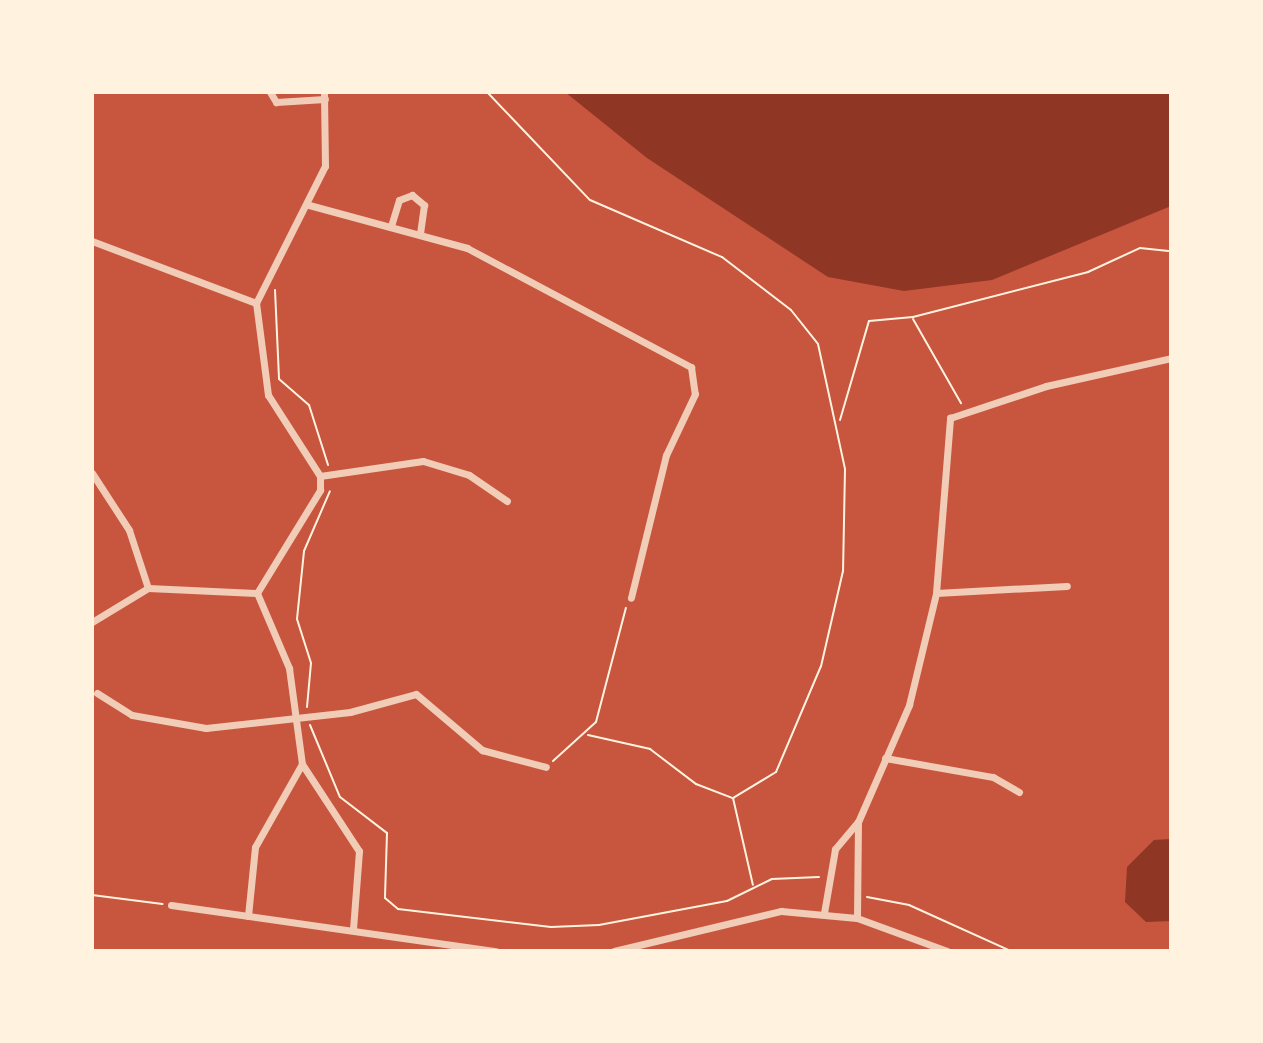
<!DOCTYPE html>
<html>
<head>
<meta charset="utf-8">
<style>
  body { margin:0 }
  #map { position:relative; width:1263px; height:1043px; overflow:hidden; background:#c8553d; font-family:Raleway,sans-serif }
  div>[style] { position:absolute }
  .water>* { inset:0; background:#8f3625 }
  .path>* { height:2px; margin:-1px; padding:0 1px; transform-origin:1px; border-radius:1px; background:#fff3e0 }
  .minor>* { height:7px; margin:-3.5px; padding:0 3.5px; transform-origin:3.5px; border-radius:3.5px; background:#f1ccb7 }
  span { translate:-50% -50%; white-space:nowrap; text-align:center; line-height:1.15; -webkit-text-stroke:6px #fff3e0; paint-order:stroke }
  .frame { position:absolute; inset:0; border:94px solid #fff3e0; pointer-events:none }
</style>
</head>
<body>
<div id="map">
  <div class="water">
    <i style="clip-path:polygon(565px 92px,1171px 92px,1171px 206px,992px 280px,904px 291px,828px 277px,647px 158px)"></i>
    <i style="clip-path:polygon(1171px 839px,1171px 921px,1146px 922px,1125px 902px,1127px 867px,1154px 840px)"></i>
  </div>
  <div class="path">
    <i style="left:487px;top:92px;width:149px;rotate:46.4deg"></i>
    <i style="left:590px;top:200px;width:144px;rotate:23.4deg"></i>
    <i style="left:722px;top:257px;width:87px;rotate:37.5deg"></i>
    <i style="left:791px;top:310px;width:43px;rotate:51.5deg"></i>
    <i style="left:818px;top:344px;width:128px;rotate:77.8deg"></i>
    <i style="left:845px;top:469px;width:102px;rotate:91.1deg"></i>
    <i style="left:843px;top:571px;width:98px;rotate:103deg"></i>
    <i style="left:821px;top:666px;width:115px;rotate:113deg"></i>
    <i style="left:776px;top:772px;width:50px;rotate:148.8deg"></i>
    <i style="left:275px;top:290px;width:89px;rotate:87.4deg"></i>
    <i style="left:279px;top:379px;width:40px;rotate:41deg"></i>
    <i style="left:309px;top:405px;width:63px;rotate:72.4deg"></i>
    <i style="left:913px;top:319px;width:97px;rotate:60.3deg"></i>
    <i style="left:840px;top:420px;width:103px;rotate:-73.7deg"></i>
    <i style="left:869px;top:321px;width:44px;rotate:-5.2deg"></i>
    <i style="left:913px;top:317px;width:181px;rotate:-14.4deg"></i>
    <i style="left:1088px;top:272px;width:57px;rotate:-24.8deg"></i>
    <i style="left:1140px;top:248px;width:31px;rotate:6deg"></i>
    <i style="left:307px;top:707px;width:44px;rotate:-84.8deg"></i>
    <i style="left:311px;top:663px;width:46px;rotate:-107.7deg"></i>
    <i style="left:297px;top:619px;width:68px;rotate:-84.1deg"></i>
    <i style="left:304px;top:551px;width:65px;rotate:-66.6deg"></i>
    <i style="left:310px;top:725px;width:78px;rotate:67.4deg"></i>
    <i style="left:340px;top:797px;width:59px;rotate:37.5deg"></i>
    <i style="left:387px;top:833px;width:65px;rotate:91.8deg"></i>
    <i style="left:385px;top:898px;width:17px;rotate:40deg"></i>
    <i style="left:398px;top:909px;width:154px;rotate:6.7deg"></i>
    <i style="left:551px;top:927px;width:48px;rotate:-2.4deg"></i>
    <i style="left:599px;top:925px;width:130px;rotate:-10.6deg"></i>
    <i style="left:727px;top:901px;width:50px;rotate:-26.1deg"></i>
    <i style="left:772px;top:879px;width:47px;rotate:-2.4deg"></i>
    <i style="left:588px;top:735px;width:64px;rotate:12.7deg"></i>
    <i style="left:650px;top:749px;width:58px;rotate:37.3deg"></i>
    <i style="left:696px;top:784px;width:40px;rotate:21deg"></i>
    <i style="left:733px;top:798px;width:89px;rotate:77.1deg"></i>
    <i style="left:553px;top:761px;width:58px;rotate:-42.2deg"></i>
    <i style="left:596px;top:722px;width:118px;rotate:-75.3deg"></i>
    <i style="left:92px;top:895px;width:71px;rotate:7.3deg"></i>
    <i style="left:867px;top:897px;width:43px;rotate:10.8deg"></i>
    <i style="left:909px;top:905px;width:112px;rotate:24.3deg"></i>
  </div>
  <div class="minor">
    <i style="left:270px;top:92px;width:12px;rotate:59deg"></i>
    <i style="left:276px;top:102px;width:49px;rotate:-3.5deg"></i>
    <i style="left:309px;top:205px;width:164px;rotate:15.2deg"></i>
    <i style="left:467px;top:248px;width:254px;rotate:28deg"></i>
    <i style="left:691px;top:367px;width:27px;rotate:82deg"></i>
    <i style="left:695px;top:394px;width:68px;rotate:115.4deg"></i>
    <i style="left:666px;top:455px;width:147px;rotate:103.8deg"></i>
    <i style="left:391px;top:226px;width:27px;rotate:-73deg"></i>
    <i style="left:399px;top:200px;width:14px;rotate:-21deg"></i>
    <i style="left:412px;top:195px;width:16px;rotate:40deg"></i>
    <i style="left:424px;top:205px;width:27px;rotate:98deg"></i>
    <i style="left:92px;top:241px;width:175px;rotate:20.7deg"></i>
    <i style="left:92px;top:473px;width:68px;rotate:57deg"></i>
    <i style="left:129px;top:530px;width:61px;rotate:71.9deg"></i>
    <i style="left:320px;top:476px;width:104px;rotate:-8.3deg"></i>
    <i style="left:423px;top:461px;width:48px;rotate:16.9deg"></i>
    <i style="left:469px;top:475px;width:46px;rotate:34.4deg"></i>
    <i style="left:257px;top:593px;width:121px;rotate:-58.5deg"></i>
    <i style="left:320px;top:490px;width:14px;rotate:-90deg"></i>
    <i style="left:320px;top:476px;width:96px;rotate:-122.7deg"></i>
    <i style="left:268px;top:395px;width:93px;rotate:-97.4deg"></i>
    <i style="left:256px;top:303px;width:153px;rotate:-63.3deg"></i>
    <i style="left:325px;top:166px;width:74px;rotate:-90.8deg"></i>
    <i style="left:257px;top:593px;width:82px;rotate:66.9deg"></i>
    <i style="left:289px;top:668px;width:97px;rotate:82.3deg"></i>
    <i style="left:302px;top:764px;width:104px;rotate:56.8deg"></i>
    <i style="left:359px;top:851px;width:78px;rotate:94.4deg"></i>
    <i style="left:936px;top:593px;width:131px;rotate:-3.1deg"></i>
    <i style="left:92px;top:622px;width:66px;rotate:-31.3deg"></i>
    <i style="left:148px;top:588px;width:109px;rotate:2.6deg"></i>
    <i style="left:97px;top:693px;width:41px;rotate:32.2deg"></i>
    <i style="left:132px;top:715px;width:75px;rotate:10deg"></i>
    <i style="left:206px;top:728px;width:145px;rotate:-6.3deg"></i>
    <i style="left:350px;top:712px;width:68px;rotate:-15.3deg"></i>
    <i style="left:416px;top:694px;width:87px;rotate:40.3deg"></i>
    <i style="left:482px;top:750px;width:66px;rotate:14.9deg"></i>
    <i style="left:885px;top:758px;width:110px;rotate:10deg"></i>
    <i style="left:993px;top:777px;width:30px;rotate:30deg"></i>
    <i style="left:171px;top:905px;width:328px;rotate:8.1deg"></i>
    <i style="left:824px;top:913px;width:65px;rotate:-80.2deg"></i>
    <i style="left:835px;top:849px;width:35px;rotate:-50deg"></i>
    <i style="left:858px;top:822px;width:128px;rotate:-66.4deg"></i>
    <i style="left:909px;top:705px;width:115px;rotate:-76.4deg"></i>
    <i style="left:936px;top:593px;width:176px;rotate:-85.4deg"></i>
    <i style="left:950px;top:418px;width:101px;rotate:-18.4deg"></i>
    <i style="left:1046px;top:386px;width:128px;rotate:-12.6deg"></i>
    <i style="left:248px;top:916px;width:69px;rotate:-84.2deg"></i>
    <i style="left:255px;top:847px;width:95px;rotate:-60.5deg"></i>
    <i style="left:857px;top:918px;width:96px;rotate:-89.4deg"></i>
    <i style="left:614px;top:951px;width:172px;rotate:-13.5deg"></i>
    <i style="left:781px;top:911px;width:76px;rotate:5.3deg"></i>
    <i style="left:857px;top:918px;width:96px;rotate:20.1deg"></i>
  </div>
  <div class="frame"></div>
</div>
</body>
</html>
